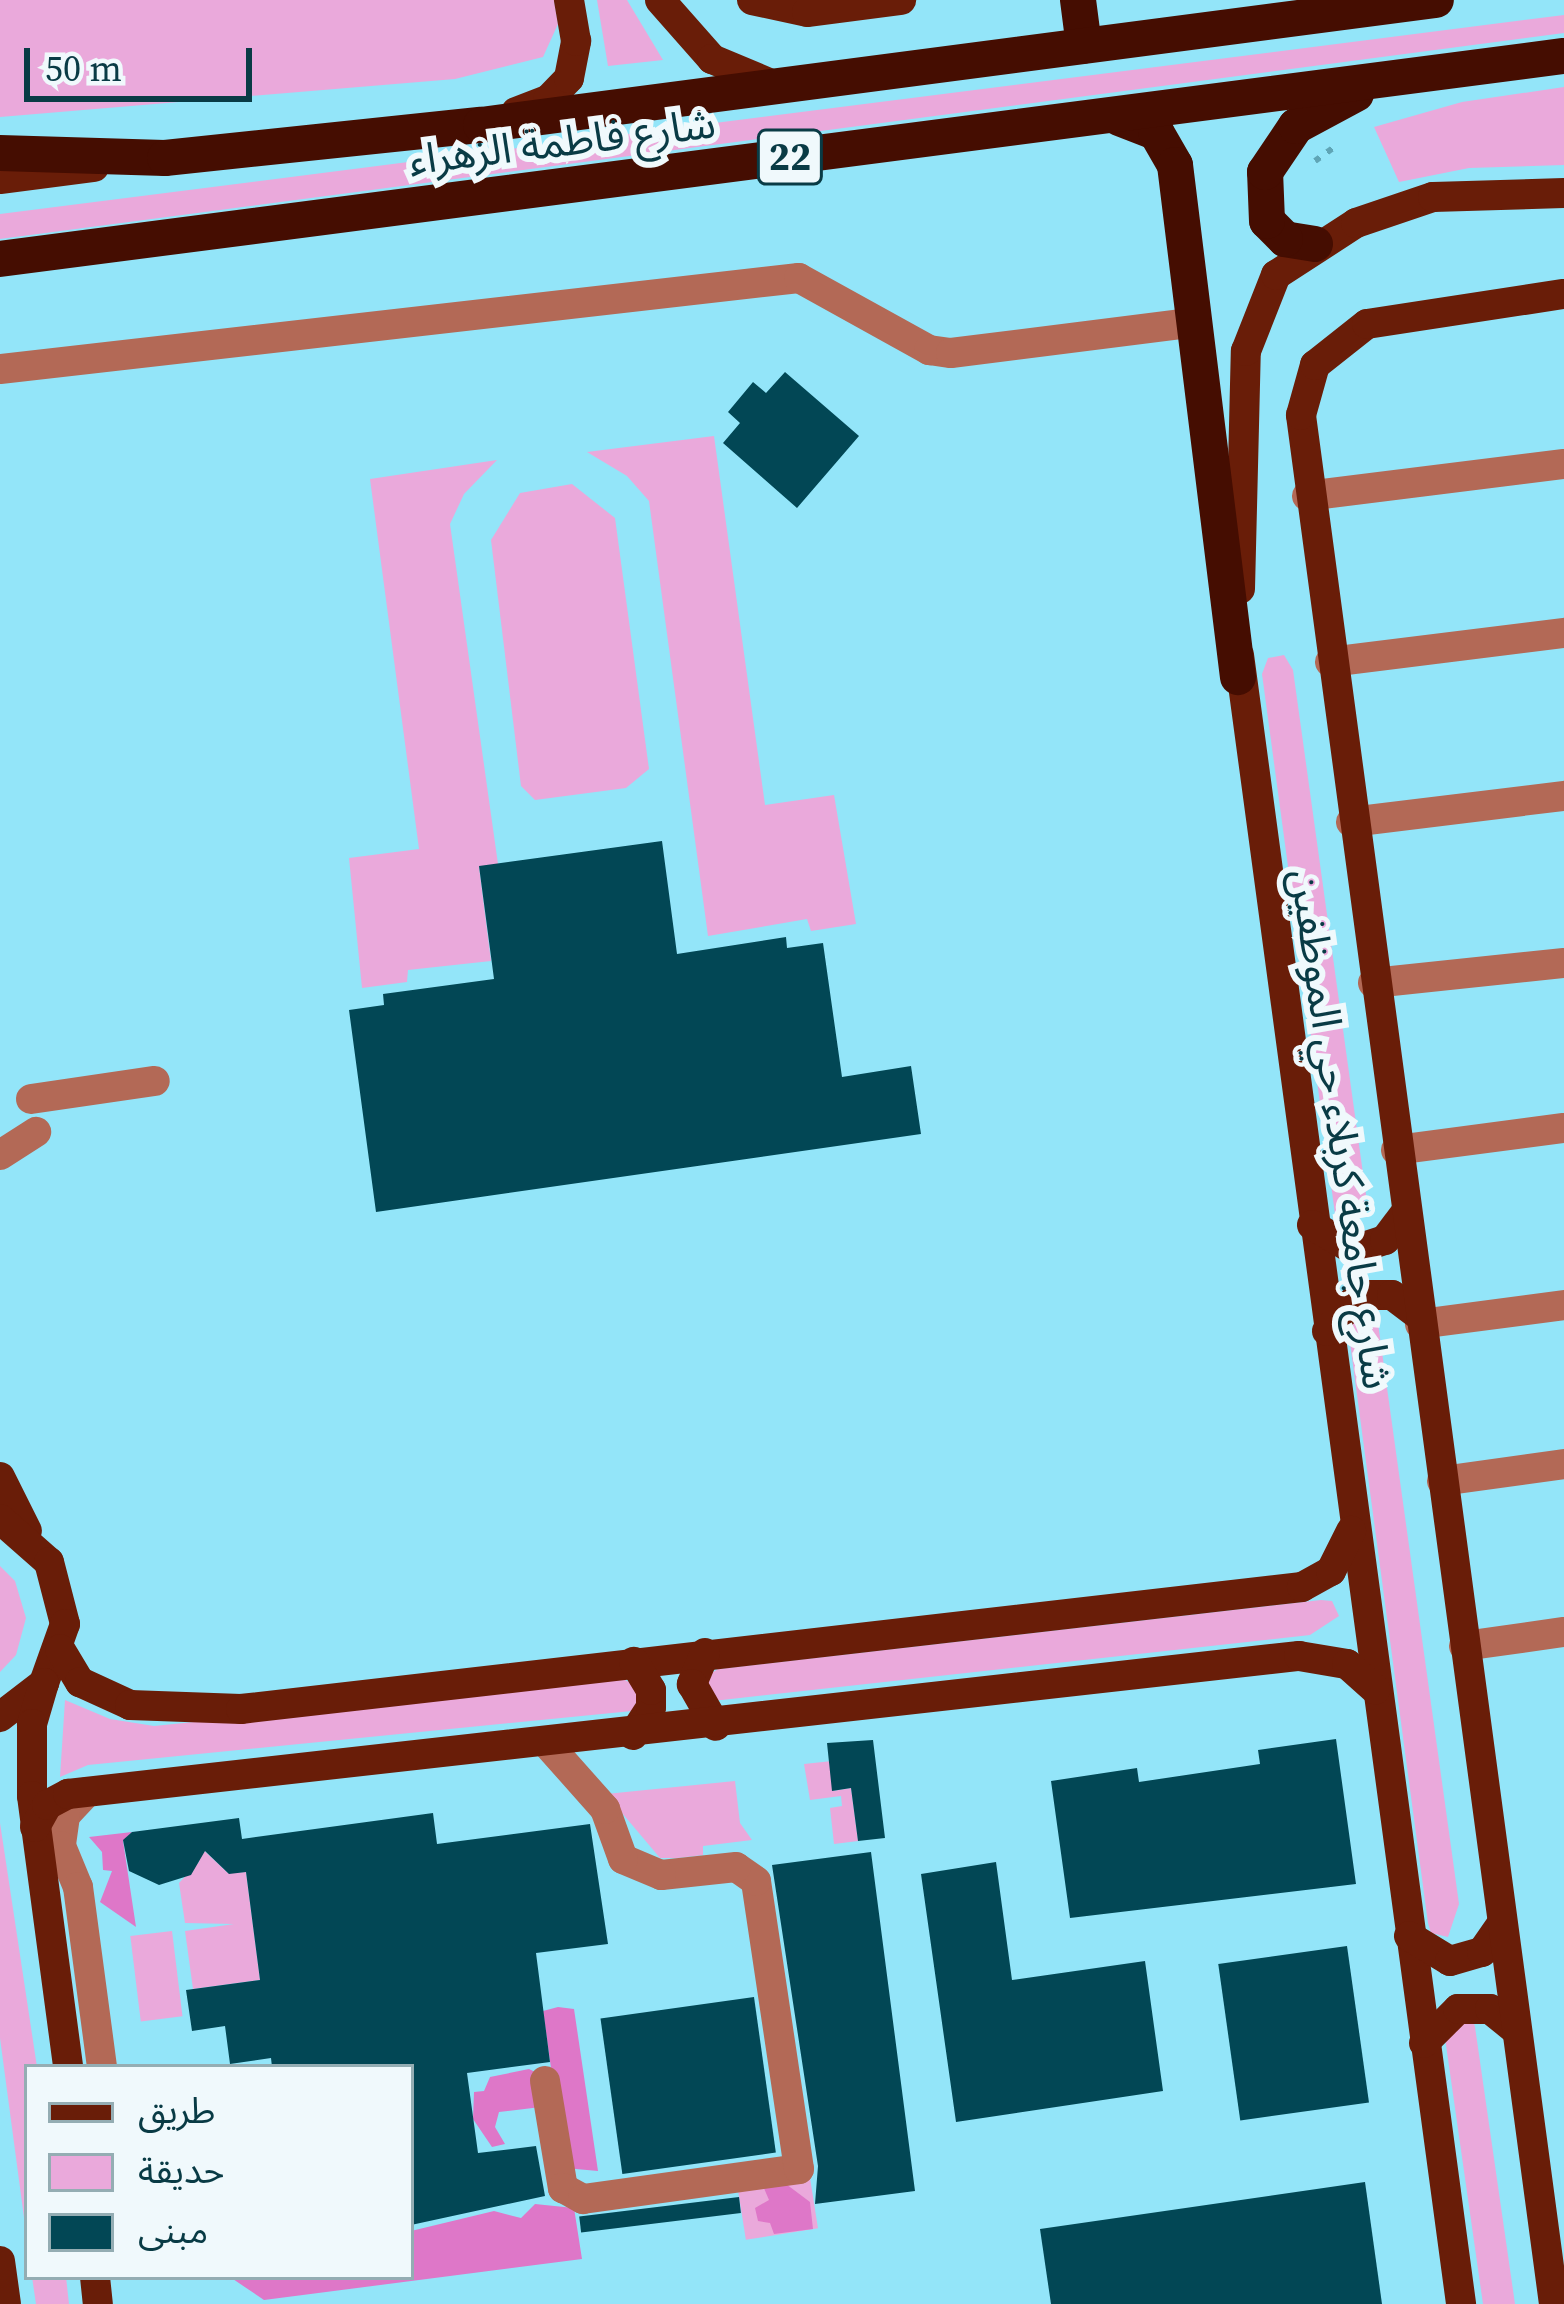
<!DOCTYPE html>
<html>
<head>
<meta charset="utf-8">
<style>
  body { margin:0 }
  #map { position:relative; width:1564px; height:2304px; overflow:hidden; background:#93e5f9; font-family:"Source Serif 4","Noto Sans Arabic",serif }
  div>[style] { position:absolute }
  .green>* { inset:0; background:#eaa9db; transform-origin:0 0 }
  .forest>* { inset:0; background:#de77c8 }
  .building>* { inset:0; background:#024755; transform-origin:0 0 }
  .path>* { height:6px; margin-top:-3px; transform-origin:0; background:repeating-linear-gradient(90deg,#5fa5b6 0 6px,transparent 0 15px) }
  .minor>* { height:30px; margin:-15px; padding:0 15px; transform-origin:15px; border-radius:15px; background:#b36956 }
  .major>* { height:30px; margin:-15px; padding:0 15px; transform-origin:15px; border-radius:15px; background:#691d08 }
  .highway>* { height:36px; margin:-18px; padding:0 18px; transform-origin:18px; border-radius:18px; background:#450d01 }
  span { translate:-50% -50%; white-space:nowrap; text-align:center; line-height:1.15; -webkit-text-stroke:12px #f0f9fc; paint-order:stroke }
  .shield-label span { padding:3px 9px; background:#f0f9fc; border:3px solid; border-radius:9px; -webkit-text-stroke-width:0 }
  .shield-label { font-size:39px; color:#093b45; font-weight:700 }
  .street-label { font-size:42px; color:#093b45 }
  .legend { position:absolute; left:24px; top:2064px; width:390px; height:216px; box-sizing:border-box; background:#f0f9fc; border:3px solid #94adb3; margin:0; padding:15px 21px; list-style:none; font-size:36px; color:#093b45 }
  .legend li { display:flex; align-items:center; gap:24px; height:60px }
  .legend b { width:60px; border:3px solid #94adb3 }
  .scale { position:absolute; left:24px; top:48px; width:228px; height:54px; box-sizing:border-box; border:6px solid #093b45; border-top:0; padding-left:15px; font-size:36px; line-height:42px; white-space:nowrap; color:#093b45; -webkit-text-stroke:9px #f0f9fc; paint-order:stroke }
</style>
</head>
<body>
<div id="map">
  <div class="green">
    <i style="clip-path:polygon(0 0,554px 0,558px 24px,543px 57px,455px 79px,0 117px)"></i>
    <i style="clip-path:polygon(597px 0,627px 0,663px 60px,608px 66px)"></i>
    <i style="clip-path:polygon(1564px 15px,1564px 33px,0 239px,0 214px)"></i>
    <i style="clip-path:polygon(1564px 87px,1564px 165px,1469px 168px,1399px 182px,1374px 127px,1462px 102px)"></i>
    <i style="clip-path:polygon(714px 436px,765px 805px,834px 795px,856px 924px,811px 931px,807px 919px,708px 936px,649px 501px,627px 476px,587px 452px)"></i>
    <i style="clip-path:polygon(497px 460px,464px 494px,450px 524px,498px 864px,479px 867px,491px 961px,408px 970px,407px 982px,362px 988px,349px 858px,419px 849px,370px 479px)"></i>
    <i style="clip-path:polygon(572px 484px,615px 518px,649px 769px,626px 788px,535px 800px,521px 786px,491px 540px,520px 493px)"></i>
    <i style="clip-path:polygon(1284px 655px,1293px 670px,1366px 1195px,1355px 1228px,1338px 1224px,1335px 1214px,1262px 674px,1268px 658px)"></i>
    <i style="clip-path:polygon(1351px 1297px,1376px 1309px,1459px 1904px,1448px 1937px,1431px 1933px,1428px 1923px,1346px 1313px)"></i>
    <i style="clip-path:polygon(0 1566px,15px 1581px,26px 1618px,16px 1655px,0 1672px)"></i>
    <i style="clip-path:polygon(1321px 1600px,1332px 1601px,1339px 1616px,1310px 1635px,722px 1700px,714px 1700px,704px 1678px,718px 1669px)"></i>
    <i style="clip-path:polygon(623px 1679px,643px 1689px,632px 1711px,88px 1765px,60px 1777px,65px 1700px,110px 1719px,154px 1726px)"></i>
    <i style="clip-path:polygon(851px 1759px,833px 1791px,851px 1788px,858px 1841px,834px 1844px,830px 1808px,842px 1806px,841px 1796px,810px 1800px,804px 1764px)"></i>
    <i style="clip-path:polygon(735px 1781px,740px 1823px,752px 1840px,703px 1846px,703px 1855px,677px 1858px,660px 1858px,606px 1794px)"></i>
    <i style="clip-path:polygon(0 1823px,37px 2067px,27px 2067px,27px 2240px,0 2038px)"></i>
    <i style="clip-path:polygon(196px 1843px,228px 1873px,246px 1872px,260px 1980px,193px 1989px,185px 1931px,234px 1924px,185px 1923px,179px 1883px,199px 1862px)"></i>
    <i style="left:172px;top:1931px;width:86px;height:42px;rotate:83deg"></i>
    <i style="clip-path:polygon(1473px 2020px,1475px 2027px,1515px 2304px,1483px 2304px,1444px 2031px)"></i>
    <i style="left:810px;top:2178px;width:51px;height:73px;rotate:81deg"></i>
    <i style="clip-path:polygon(32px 2277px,66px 2277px,69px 2304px,36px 2304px)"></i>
  </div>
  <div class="forest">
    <i style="clip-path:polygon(132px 1832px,123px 1841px,136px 1927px,100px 1902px,112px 1871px,103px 1870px,102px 1852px,89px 1837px)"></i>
    <i style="clip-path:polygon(558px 2007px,574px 2009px,598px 2171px,565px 2168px,543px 2011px)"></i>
    <i style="clip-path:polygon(529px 2069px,539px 2074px,541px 2107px,499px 2112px,495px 2127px,505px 2144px,492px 2147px,473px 2119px,474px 2092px,484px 2091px,490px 2077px)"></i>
    <i style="clip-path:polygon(786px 2184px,810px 2202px,813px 2229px,774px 2234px,770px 2223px,758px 2221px,755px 2208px,769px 2200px,763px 2186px)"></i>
    <i style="clip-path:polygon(535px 2204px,574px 2208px,582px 2259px,264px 2300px,230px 2277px,411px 2277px,411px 2231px,494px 2211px,521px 2218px)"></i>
  </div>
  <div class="building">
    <i style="clip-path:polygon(785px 372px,859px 436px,797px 508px,723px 443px,740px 423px,728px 412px,753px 382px,766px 393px)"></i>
    <i style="clip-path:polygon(662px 841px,677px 954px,786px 937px,787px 948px,823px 943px,842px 1077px,911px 1066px,921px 1134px,376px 1212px,349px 1010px,384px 1005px,383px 994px,494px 979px,479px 866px)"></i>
    <i style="clip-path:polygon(1336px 1739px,1356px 1884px,1070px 1918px,1051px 1781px,1137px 1768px,1139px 1782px,1260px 1764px,1258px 1750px)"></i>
    <i style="clip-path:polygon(873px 1740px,885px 1838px,858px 1841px,851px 1788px,832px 1791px,827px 1743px)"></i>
    <i style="clip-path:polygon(433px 1813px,437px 1844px,590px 1824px,608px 1944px,536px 1953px,550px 2062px,467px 2073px,478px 2153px,536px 2146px,545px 2196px,411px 2225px,411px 2067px,272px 2067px,271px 2058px,230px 2064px,225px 2026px,192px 2031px,186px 1990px,260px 1980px,246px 1872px,229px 1874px,205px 1851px,191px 1875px,159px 1885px,129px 1871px,123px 1840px,132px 1832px,239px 1818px,242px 1839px)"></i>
    <i style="clip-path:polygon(871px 1852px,915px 2191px,815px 2204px,818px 2166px,772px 1865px)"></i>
    <i style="clip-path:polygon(996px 1862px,1012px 1980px,1145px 1961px,1163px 2091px,956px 2122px,921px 1874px)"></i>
    <i style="left:1347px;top:1946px;width:158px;height:130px;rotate:82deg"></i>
    <i style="left:754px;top:1997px;width:157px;height:155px;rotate:82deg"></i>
    <i style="clip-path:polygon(1365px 2182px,1382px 2304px,1051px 2304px,1040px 2229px)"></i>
    <i style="left:739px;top:2197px;width:16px;height:161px;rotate:83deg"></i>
  </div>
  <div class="path">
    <i style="left:1315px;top:161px;width:29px;rotate:-36deg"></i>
  </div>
  <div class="minor">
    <i style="left:0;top:369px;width:804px;rotate:-6.5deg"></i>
    <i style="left:799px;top:278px;width:149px;rotate:29deg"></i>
    <i style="left:929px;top:350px;width:22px;rotate:8deg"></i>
    <i style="left:951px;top:353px;width:247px;rotate:-7.2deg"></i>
    <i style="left:1307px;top:496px;width:259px;rotate:-7.1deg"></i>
    <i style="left:1330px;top:662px;width:236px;rotate:-7.1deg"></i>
    <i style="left:1351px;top:822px;width:215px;rotate:-7deg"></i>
    <i style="left:1373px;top:983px;width:192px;rotate:-6deg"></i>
    <i style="left:31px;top:1099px;width:125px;rotate:-8.3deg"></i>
    <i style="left:1396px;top:1150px;width:169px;rotate:-7.5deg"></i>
    <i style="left:0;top:1155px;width:43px;rotate:-32.6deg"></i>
    <i style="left:1420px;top:1324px;width:145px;rotate:-7.5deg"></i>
    <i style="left:1442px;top:1481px;width:123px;rotate:-7.9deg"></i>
    <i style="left:1464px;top:1646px;width:101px;rotate:-8deg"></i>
    <i style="left:87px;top:1792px;width:33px;rotate:133deg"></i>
    <i style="left:65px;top:1816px;width:30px;rotate:98deg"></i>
    <i style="left:61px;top:1846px;width:44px;rotate:67.5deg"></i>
    <i style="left:78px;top:1887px;width:182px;rotate:82.4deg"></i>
    <i style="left:545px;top:2081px;width:109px;rotate:80.5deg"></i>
    <i style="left:563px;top:2188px;width:23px;rotate:29deg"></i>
    <i style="left:583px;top:2199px;width:218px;rotate:-7.9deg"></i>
    <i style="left:799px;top:2169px;width:291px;rotate:-98.5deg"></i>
    <i style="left:756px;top:1881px;width:24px;rotate:-145deg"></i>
    <i style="left:736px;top:1867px;width:75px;rotate:173.9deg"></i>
    <i style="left:661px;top:1875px;width:41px;rotate:-157.2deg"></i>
    <i style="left:623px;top:1859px;width:53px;rotate:-109.8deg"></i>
    <i style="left:605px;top:1809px;width:84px;rotate:-131.6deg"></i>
  </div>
  <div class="major">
    <i style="left:660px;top:0;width:79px;rotate:48.6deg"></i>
    <i style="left:712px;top:59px;width:67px;rotate:22.8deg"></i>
    <i style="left:752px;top:0;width:56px;rotate:12.3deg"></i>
    <i style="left:807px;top:12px;width:95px;rotate:-7.3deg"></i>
    <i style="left:516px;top:112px;width:34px;rotate:-21deg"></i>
    <i style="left:548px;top:100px;width:30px;rotate:-46deg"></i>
    <i style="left:569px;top:78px;width:38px;rotate:-79deg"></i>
    <i style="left:576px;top:41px;width:42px;rotate:-99.7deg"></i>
    <i style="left:0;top:179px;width:95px;rotate:-7.3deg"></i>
    <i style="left:1240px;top:589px;width:238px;rotate:-88.6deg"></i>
    <i style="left:1246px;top:351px;width:82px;rotate:-68.5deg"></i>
    <i style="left:1276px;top:275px;width:95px;rotate:-33deg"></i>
    <i style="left:1356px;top:223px;width:81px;rotate:-18.7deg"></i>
    <i style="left:1433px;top:197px;width:131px;rotate:-1.7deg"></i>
    <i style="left:1239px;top:655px;width:1664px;rotate:82.33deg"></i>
    <i style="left:1312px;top:1225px;width:49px;rotate:30.8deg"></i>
    <i style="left:1354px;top:1250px;width:33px;rotate:-18deg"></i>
    <i style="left:1385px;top:1240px;width:34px;rotate:-53deg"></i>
    <i style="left:1327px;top:1331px;width:48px;rotate:-48.4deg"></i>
    <i style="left:1359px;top:1295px;width:33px"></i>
    <i style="left:1392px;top:1295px;width:34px;rotate:37deg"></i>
    <i style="left:0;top:1477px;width:60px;rotate:63.4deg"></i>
    <i style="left:0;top:1519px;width:65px;rotate:41.3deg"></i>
    <i style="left:49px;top:1562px;width:64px;rotate:75.5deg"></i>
    <i style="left:65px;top:1624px;width:63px;rotate:109.6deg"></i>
    <i style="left:44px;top:1683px;width:56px;rotate:142.3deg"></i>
    <i style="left:60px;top:1649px;width:39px;rotate:59deg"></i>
    <i style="left:80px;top:1682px;width:55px;rotate:24.7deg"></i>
    <i style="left:130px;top:1705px;width:111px;rotate:2.1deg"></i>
    <i style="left:241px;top:1709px;width:1068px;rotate:-6.56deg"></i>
    <i style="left:1302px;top:1587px;width:33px;rotate:-29deg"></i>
    <i style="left:1331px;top:1571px;width:45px;rotate:-63.4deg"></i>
    <i style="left:705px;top:1653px;width:34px;rotate:113deg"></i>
    <i style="left:692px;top:1684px;width:48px;rotate:60.3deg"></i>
    <i style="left:44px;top:1683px;width:43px;rotate:106.3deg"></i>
    <i style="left:32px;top:1724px;width:72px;rotate:90deg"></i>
    <i style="left:32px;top:1796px;width:273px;rotate:82.4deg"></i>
    <i style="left:633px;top:1735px;width:33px;rotate:-57deg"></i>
    <i style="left:651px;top:1707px;width:17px;rotate:-90deg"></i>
    <i style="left:651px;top:1690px;width:33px;rotate:-121deg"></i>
    <i style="left:35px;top:1827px;width:25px;rotate:-61deg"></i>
    <i style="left:47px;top:1805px;width:24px;rotate:-28deg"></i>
    <i style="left:68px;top:1794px;width:1239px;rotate:-6.4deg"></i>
    <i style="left:1299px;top:1656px;width:49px;rotate:9.5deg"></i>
    <i style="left:1347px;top:1664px;width:38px;rotate:42deg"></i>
    <i style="left:1409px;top:1936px;width:48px;rotate:31.4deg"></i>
    <i style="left:1450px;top:1961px;width:33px;rotate:-16deg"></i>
    <i style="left:1482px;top:1952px;width:33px;rotate:-55deg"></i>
    <i style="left:1424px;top:2043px;width:48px;rotate:-45deg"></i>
    <i style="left:1458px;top:2009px;width:32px"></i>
    <i style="left:1490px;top:2009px;width:33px;rotate:39deg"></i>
    <i style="left:0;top:2261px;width:43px;rotate:82.1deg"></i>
    <i style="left:95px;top:2277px;width:27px;rotate:84deg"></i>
    <i style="left:1554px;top:2304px;width:1906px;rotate:-97.63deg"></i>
    <i style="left:1301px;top:415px;width:52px;rotate:-74.4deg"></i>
    <i style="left:1315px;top:365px;width:66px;rotate:-38.3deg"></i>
    <i style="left:1367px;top:324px;width:199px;rotate:-8.7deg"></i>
  </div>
  <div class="highway">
    <i style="left:1078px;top:0;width:46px;rotate:82.6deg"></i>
    <i style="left:1119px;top:118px;width:40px;rotate:21deg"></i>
    <i style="left:1156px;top:132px;width:38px;rotate:60deg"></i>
    <i style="left:1175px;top:165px;width:516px;rotate:82.99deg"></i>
    <i style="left:0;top:153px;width:165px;rotate:1.7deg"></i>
    <i style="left:165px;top:158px;width:318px;rotate:-6deg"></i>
    <i style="left:481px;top:125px;width:963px;rotate:-7.46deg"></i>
    <i style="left:1315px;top:244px;width:30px;rotate:-171deg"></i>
    <i style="left:1285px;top:239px;width:25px;rotate:-135deg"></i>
    <i style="left:1267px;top:221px;width:49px;rotate:-92.3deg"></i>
    <i style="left:1265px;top:172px;width:55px;rotate:-56deg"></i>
    <i style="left:1296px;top:126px;width:68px;rotate:-28.1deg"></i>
    <i style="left:0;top:259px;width:1577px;rotate:-7.4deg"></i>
  </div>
  <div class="shield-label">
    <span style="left:790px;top:157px">22</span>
  </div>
  <div class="street-label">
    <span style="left:562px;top:141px;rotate:-7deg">شارع فاطمة الزهراء</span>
    <span style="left:1342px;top:1129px;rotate:82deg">شارع جامعة كربلاء حي الموظفين</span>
  </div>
  <ul class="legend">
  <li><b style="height:15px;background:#691d08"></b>طريق</li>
  <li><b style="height:33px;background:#eaa9db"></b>حديقة</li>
  <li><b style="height:33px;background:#024755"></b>مبنى</li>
  </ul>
  <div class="scale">50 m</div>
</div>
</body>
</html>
